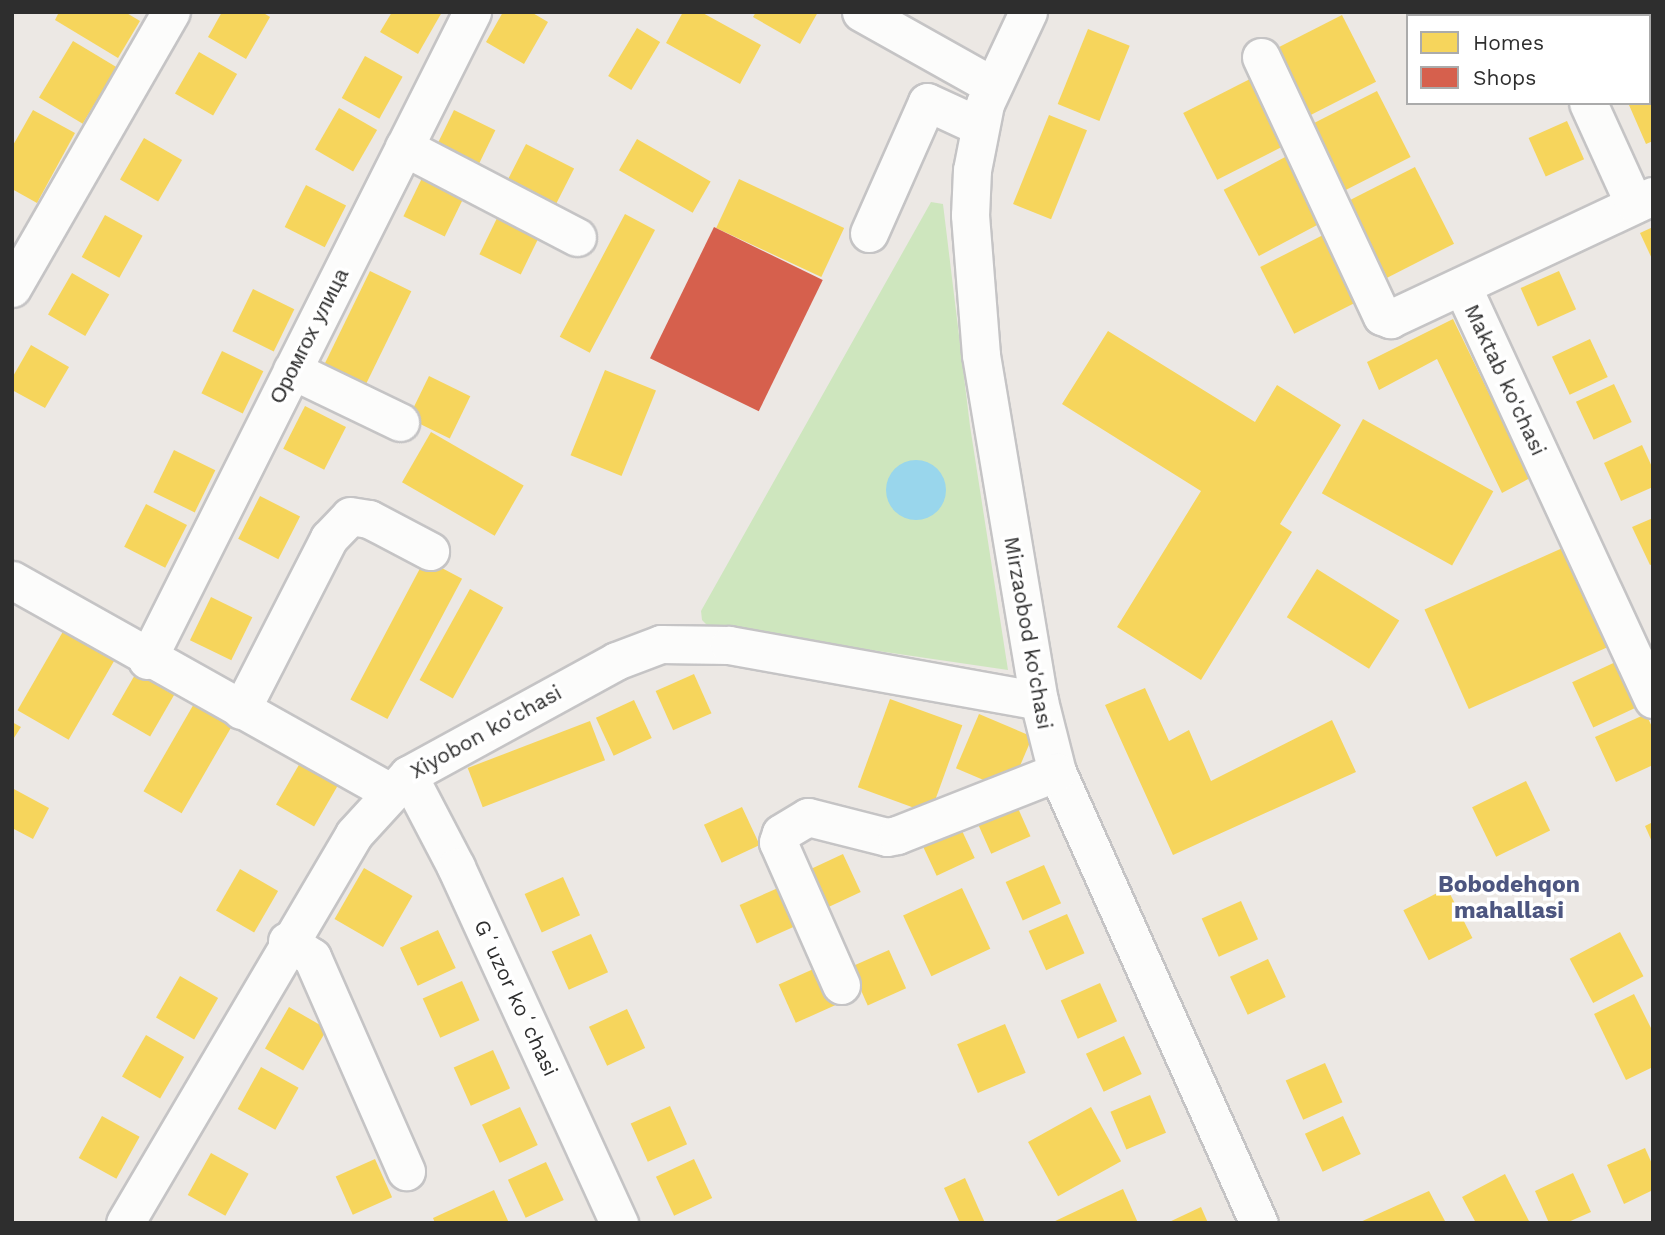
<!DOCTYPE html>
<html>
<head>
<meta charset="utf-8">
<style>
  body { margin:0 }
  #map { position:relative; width:1665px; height:1235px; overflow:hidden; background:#ece8e4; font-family:"Work Sans",sans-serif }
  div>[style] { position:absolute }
  .green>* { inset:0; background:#cee6be }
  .water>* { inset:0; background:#99d6ec }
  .round { border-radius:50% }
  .homes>* { inset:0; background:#f6d55c; transform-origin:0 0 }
  .shops>* { inset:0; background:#d6604d; transform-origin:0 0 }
  .roads { filter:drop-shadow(2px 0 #c5c4c5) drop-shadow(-2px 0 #c5c4c5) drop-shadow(0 2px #c5c4c5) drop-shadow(0 -2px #c5c4c5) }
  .minor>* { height:37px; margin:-18.5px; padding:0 18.5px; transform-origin:18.5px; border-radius:18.5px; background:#fcfcfb }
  span { translate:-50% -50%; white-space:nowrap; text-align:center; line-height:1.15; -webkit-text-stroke:7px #fff; paint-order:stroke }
  .street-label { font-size:21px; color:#2e2e2e }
  .neighbourhood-label { font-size:23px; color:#4d5680; font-weight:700 }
  .frame { position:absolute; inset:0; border:14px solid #2e2e2e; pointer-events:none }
  .legend { position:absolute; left:1406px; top:14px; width:245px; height:91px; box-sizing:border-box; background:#fff; border:2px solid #ababab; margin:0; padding:9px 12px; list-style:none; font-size:21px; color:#2e2e2e }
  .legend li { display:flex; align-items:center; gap:14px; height:35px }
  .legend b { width:35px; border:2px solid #ababab }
</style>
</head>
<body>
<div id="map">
  <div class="green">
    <i style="clip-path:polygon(931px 202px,943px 204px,970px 426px,1008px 670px,708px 626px,702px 620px,701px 611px)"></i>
  </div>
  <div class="water">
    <i class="round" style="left:886px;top:460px;width:60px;height:60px"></i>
  </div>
  <div class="homes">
    <i style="clip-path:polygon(59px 12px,125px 12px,140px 21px,118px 58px,55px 20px)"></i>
    <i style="clip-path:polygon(222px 12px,262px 12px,270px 17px,246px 59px,208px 37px)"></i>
    <i style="clip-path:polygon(392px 12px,442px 12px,418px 54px,380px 32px)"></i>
    <i style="clip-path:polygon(503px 12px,531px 12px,548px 22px,524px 64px,486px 42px)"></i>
    <i style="clip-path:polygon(683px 12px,701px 12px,761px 45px,740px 84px,666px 43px)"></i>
    <i style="clip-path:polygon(756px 12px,818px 12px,800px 44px,753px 17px)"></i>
    <i style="clip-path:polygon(1612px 12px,1635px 12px,1636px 16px,1604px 16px)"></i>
    <i style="left:1342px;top:15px;width:75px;height:75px;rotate:63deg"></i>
    <i style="left:637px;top:28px;width:27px;height:56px;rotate:31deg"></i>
    <i style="left:1088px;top:29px;width:45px;height:81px;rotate:22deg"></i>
    <i style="left:73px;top:41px;width:51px;height:66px;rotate:31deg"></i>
    <i style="left:199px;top:52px;width:44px;height:48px;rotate:30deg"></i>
    <i style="left:365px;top:56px;width:43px;height:48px;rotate:29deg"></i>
    <i style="left:1250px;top:79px;width:75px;height:75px;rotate:63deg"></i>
    <i style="left:1377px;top:91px;width:74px;height:75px;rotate:63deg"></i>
    <i style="clip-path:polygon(1653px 95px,1653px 141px,1646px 144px,1629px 105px,1649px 103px)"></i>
    <i style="left:339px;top:108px;width:44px;height:48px;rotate:30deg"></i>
    <i style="clip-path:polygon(33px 110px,75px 133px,37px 203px,12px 189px,12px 147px)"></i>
    <i style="left:454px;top:110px;width:46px;height:47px;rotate:26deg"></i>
    <i style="left:1049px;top:115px;width:41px;height:96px;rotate:22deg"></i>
    <i style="left:1567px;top:121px;width:42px;height:42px;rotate:66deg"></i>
    <i style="left:144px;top:138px;width:44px;height:48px;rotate:30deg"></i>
    <i style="left:637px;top:139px;width:85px;height:36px;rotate:30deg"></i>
    <i style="left:526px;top:144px;width:54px;height:51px;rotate:27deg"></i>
    <i style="left:1289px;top:155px;width:75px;height:74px;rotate:62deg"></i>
    <i style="left:1415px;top:167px;width:86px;height:75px;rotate:63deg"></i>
    <i style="left:424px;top:174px;width:46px;height:47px;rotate:26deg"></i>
    <i style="left:739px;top:179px;width:116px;height:54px;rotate:25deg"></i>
    <i style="left:306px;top:185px;width:45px;height:47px;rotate:27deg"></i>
    <i style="left:500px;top:212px;width:46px;height:47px;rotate:26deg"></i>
    <i style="left:625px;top:214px;width:34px;height:139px;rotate:28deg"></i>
    <i style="left:105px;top:215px;width:43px;height:48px;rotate:29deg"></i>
    <i style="clip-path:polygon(1653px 227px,1653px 261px,1640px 233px)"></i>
    <i style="left:1327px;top:233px;width:75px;height:75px;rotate:63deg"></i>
    <i style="left:370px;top:271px;width:46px;height:110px;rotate:26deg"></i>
    <i style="left:1559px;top:271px;width:42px;height:42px;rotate:66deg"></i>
    <i style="left:72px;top:273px;width:43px;height:48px;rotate:30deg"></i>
    <i style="left:253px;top:289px;width:46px;height:47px;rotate:26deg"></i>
    <i style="clip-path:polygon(1453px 319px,1530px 478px,1502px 493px,1437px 359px,1379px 390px,1367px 362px)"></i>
    <i style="clip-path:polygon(1108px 331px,1255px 422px,1277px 385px,1341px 425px,1280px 524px,1292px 532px,1201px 680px,1117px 627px,1201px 491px,1062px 404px)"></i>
    <i style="left:1590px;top:339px;width:42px;height:42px;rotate:65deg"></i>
    <i style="clip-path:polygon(31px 345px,69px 367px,45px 408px,12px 390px,12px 378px)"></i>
    <i style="left:222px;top:351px;width:46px;height:47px;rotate:26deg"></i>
    <i style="left:605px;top:370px;width:55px;height:92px;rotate:22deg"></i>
    <i style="left:429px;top:376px;width:46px;height:47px;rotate:26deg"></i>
    <i style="left:1614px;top:384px;width:42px;height:42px;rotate:65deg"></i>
    <i style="left:305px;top:406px;width:46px;height:48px;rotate:27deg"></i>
    <i style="left:1363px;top:419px;width:149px;height:85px;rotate:29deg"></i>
    <i style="left:431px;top:432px;width:107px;height:58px;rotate:30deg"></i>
    <i style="clip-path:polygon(1642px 445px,1653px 469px,1653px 487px,1621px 501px,1604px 463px)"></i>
    <i style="left:174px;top:450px;width:46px;height:47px;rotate:26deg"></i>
    <i style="left:260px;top:496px;width:45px;height:48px;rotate:27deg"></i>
    <i style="left:146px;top:504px;width:46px;height:48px;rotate:27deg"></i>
    <i style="clip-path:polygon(1653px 518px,1653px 564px,1650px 565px,1632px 527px)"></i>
    <i style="left:1567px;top:546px;width:109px;height:156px;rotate:66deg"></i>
    <i style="left:425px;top:559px;width:42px;height:159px;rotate:28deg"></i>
    <i style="left:1317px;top:569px;width:97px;height:57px;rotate:32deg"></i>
    <i style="left:470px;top:589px;width:38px;height:104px;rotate:29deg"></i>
    <i style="left:211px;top:597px;width:46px;height:48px;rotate:26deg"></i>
    <i style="left:65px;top:628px;width:59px;height:95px;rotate:30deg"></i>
    <i style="left:1622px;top:659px;width:50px;height:55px;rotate:65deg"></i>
    <i style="left:136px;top:673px;width:44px;height:48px;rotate:30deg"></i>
    <i style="left:694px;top:674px;width:43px;height:42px;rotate:66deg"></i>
    <i style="clip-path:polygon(1145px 688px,1169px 741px,1189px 730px,1211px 781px,1332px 720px,1356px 772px,1173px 855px,1105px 705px)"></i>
    <i style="left:890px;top:699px;width:77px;height:94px;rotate:20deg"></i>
    <i style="left:634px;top:700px;width:42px;height:42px;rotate:65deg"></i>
    <i style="left:195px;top:702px;width:44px;height:103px;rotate:30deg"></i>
    <i style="left:979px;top:714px;width:58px;height:59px;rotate:23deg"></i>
    <i style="clip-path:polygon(1646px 714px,1653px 729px,1653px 765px,1616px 782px,1595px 737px)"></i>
    <i style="left:590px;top:721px;width:42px;height:131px;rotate:69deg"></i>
    <i style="clip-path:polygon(12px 722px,21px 727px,12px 741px)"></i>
    <i style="left:300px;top:763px;width:44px;height:48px;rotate:30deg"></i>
    <i style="left:1526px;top:781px;width:55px;height:60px;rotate:64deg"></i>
    <i style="clip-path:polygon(12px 788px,49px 808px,33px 839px,12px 828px)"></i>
    <i style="left:1013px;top:797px;width:43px;height:43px;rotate:66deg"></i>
    <i style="left:742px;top:807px;width:42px;height:42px;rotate:65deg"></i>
    <i style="left:957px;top:820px;width:42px;height:42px;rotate:65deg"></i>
    <i style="clip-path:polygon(1653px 822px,1653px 844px,1645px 826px)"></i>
    <i style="left:843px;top:854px;width:42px;height:42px;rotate:65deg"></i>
    <i style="left:1044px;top:865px;width:42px;height:42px;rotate:66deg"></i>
    <i style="left:364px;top:868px;width:56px;height:59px;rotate:30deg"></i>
    <i style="left:240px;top:869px;width:44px;height:48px;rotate:30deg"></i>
    <i style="left:563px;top:877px;width:42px;height:42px;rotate:66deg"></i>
    <i style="left:778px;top:888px;width:42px;height:42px;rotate:66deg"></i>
    <i style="left:962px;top:888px;width:67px;height:65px;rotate:65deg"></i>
    <i style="left:1447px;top:888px;width:56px;height:49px;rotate:63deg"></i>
    <i style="left:1241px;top:901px;width:42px;height:43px;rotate:66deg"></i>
    <i style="left:1067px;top:914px;width:43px;height:42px;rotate:66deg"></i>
    <i style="left:438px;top:930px;width:42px;height:42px;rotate:65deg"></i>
    <i style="left:1620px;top:932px;width:50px;height:57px;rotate:62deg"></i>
    <i style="left:591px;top:934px;width:42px;height:43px;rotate:66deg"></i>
    <i style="left:889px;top:950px;width:42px;height:42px;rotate:66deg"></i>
    <i style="left:1268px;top:959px;width:42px;height:42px;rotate:65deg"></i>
    <i style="left:818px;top:967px;width:42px;height:43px;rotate:66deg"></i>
    <i style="left:180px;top:976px;width:44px;height:48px;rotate:30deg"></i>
    <i style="left:462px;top:981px;width:43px;height:43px;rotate:66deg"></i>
    <i style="left:1100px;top:983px;width:42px;height:43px;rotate:66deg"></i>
    <i style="clip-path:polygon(1634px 994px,1653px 1032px,1653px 1067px,1626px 1080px,1594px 1014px)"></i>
    <i style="left:289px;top:1007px;width:44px;height:48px;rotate:30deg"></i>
    <i style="left:627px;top:1009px;width:43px;height:42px;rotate:65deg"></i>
    <i style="left:1005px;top:1024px;width:53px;height:52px;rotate:67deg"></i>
    <i style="left:146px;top:1035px;width:44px;height:48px;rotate:30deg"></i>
    <i style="left:1124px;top:1036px;width:42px;height:42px;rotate:65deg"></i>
    <i style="left:493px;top:1050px;width:42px;height:43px;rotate:66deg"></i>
    <i style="left:1325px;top:1063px;width:43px;height:43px;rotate:66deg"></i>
    <i style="left:261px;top:1067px;width:43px;height:48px;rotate:29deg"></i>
    <i style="left:1150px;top:1095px;width:41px;height:43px;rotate:67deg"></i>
    <i style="left:670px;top:1106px;width:42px;height:43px;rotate:66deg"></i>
    <i style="left:520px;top:1107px;width:42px;height:42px;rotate:65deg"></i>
    <i style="left:1091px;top:1107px;width:62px;height:72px;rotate:61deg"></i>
    <i style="left:102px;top:1116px;width:43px;height:48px;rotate:29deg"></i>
    <i style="left:1343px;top:1116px;width:42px;height:42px;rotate:65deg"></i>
    <i style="clip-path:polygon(1645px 1148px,1653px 1166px,1653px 1190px,1624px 1204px,1607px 1165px)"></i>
    <i style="left:211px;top:1153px;width:43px;height:48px;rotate:29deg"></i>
    <i style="left:375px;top:1159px;width:42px;height:43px;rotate:66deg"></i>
    <i style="left:694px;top:1159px;width:43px;height:42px;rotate:65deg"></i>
    <i style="left:546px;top:1162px;width:42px;height:42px;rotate:65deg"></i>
    <i style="clip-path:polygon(1573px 1173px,1591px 1212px,1566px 1223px,1549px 1223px,1535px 1191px)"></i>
    <i style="clip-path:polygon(1505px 1174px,1530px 1223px,1476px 1223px,1462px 1197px)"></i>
    <i style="clip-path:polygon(965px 1178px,985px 1223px,960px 1223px,944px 1188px)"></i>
    <i style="clip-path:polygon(1123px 1189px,1138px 1223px,1051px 1223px)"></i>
    <i style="clip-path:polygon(494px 1190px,509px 1223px,435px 1223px,433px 1218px)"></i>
    <i style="clip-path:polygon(1429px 1191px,1446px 1223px,1358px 1223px)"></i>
    <i style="clip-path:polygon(1201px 1207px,1208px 1223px,1167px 1223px)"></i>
  </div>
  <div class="shops">
    <i style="left:714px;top:227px;width:121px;height:146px;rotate:26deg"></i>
  </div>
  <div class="roads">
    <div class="minor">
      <i style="left:861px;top:12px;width:149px;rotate:29.3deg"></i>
      <i style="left:1028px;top:12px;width:102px;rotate:115.1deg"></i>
      <i style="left:985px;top:104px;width:67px;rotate:101.1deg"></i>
      <i style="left:972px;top:170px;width:45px;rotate:92.5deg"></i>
      <i style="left:970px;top:215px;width:140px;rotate:85.5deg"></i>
      <i style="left:981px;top:355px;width:351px;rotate:80.5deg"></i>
      <i style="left:1039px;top:701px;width:73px;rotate:75.8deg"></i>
      <i style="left:1057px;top:772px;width:494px;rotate:65.9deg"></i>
      <i style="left:1546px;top:12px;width:4px;rotate:63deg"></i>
      <i style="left:1261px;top:57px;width:286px;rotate:65deg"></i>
      <i style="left:1382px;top:316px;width:9px;rotate:21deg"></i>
      <i style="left:1390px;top:319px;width:290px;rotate:-25.1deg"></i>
      <i style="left:1588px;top:103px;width:111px;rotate:65.5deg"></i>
      <i style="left:404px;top:147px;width:195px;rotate:27.5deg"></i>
      <i style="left:869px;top:233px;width:143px;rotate:-66.1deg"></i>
      <i style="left:927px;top:102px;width:57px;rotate:24.8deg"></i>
      <i style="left:1462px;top:286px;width:455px;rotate:65.2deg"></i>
      <i style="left:12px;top:288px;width:319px;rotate:-60.1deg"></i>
      <i style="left:292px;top:370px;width:120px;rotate:25.7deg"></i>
      <i style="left:12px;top:580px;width:431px;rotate:29.3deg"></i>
      <i style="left:147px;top:660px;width:725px;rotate:-63.36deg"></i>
      <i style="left:241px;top:710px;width:193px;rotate:-62.9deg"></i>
      <i style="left:329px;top:538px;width:30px;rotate:-46deg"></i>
      <i style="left:350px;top:516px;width:19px;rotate:9deg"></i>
      <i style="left:369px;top:519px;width:69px;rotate:27.7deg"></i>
      <i style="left:408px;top:775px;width:104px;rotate:62.4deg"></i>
      <i style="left:456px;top:867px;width:392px;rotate:65.4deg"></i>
      <i style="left:287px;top:941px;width:30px;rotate:33deg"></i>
      <i style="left:312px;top:957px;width:234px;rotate:66.3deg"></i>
      <i style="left:841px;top:985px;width:156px;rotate:-113.8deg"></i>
      <i style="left:778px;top:842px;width:9px;rotate:-72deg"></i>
      <i style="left:781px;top:833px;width:31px;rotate:-31deg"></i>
      <i style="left:808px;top:817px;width:81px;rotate:14.2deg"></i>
      <i style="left:887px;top:837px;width:10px;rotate:-11deg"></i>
      <i style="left:897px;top:835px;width:172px;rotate:-21.5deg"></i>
      <i style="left:125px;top:1223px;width:451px;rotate:-59.5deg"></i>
      <i style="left:354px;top:834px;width:80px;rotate:-47.5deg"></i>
      <i style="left:408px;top:775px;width:237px;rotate:-28.7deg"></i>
      <i style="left:616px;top:661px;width:48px;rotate:-20.7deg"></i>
      <i style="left:661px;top:644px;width:68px;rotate:0.8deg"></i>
      <i style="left:729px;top:645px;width:315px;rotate:10.2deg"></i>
    </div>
  </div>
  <div class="street-label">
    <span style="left:309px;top:336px;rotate:-63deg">Оромгох улица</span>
    <span style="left:1505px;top:380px;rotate:65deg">Maktab ko'chasi</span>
    <span style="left:1028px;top:633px;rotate:80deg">Mirzaobod ko'chasi</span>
    <span style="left:486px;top:732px;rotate:-29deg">Xiyobon ko'chasi</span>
    <span style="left:516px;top:998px;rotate:65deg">Gʻuzor koʻchasi</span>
  </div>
  <div class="neighbourhood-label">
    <span style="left:1509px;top:898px">Bobodehqon<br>mahallasi</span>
  </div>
  <div class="frame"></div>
  <ul class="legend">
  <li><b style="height:19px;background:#f6d55c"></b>Homes</li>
  <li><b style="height:19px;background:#d6604d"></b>Shops</li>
  </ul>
</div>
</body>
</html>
